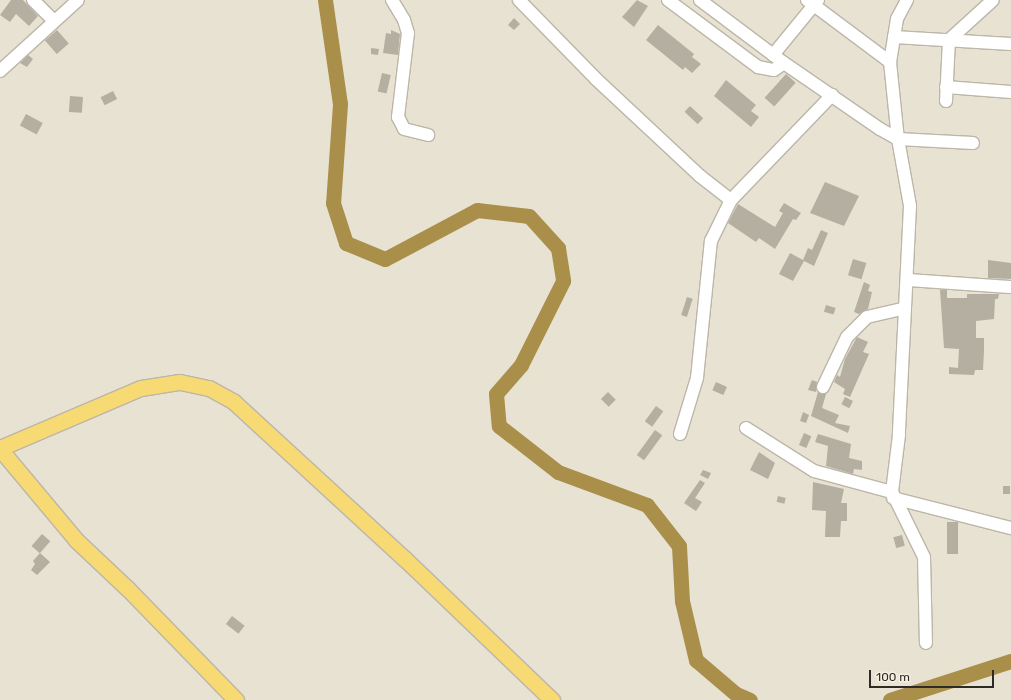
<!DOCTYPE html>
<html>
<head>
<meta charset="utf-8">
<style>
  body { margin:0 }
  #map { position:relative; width:1011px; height:700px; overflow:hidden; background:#e8e2d3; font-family:Rubik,sans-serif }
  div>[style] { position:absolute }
  .river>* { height:15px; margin:-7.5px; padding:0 7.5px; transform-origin:7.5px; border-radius:7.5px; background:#a98f4a }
  .building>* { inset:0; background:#b4afa1; transform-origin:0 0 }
  .roads { filter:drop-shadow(1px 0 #bcb6a8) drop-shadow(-1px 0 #bcb6a8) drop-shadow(0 1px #bcb6a8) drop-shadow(0 -1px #bcb6a8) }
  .minor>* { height:12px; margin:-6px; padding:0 6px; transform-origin:6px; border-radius:6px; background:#fff }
  .major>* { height:15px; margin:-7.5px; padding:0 7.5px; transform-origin:7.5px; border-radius:7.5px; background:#f8da74 }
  span { translate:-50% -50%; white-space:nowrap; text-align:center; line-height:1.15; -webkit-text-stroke:3px #f5efe0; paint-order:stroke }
  .scale { position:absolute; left:869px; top:670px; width:125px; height:18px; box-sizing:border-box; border:2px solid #2d2b26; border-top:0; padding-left:5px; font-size:12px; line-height:14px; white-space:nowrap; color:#2d2b26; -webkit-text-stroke:3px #f5efe0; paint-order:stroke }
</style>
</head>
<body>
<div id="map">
  <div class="river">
    <i style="left:325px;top:0;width:105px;rotate:81.8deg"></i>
    <i style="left:340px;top:104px;width:99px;rotate:94deg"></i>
    <i style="left:333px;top:203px;width:42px;rotate:72deg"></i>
    <i style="left:346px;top:243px;width:42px;rotate:22.3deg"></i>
    <i style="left:385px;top:259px;width:104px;rotate:-28deg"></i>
    <i style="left:477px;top:210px;width:52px;rotate:6.6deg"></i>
    <i style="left:529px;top:216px;width:43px;rotate:47.8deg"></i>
    <i style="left:558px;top:248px;width:33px;rotate:81deg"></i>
    <i style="left:563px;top:281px;width:94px;rotate:116.6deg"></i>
    <i style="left:521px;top:365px;width:38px;rotate:131deg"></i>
    <i style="left:496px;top:394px;width:32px;rotate:85deg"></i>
    <i style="left:499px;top:426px;width:75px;rotate:37.9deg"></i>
    <i style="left:558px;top:472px;width:95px;rotate:20.3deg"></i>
    <i style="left:647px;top:505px;width:52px;rotate:52deg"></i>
    <i style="left:679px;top:546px;width:55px;rotate:86.9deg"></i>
    <i style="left:682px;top:601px;width:61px;rotate:76.7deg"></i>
    <i style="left:696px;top:660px;width:52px;rotate:40.4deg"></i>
    <i style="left:736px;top:694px;width:15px;rotate:23deg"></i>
    <i style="left:890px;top:700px;width:127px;rotate:-17.9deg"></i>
  </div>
  <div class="building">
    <i style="clip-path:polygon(11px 0,23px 0,38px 16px,29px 26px,16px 14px,10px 22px,0 15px)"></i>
    <i style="clip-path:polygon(637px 0,648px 6px,634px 27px,622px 17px)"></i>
    <i style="clip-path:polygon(514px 18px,520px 24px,514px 30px,508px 25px)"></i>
    <i style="clip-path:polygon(658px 25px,694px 54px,692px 57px,701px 64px,692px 73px,685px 67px,683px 70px,646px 40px)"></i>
    <i style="left:57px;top:30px;width:18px;height:16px;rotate:49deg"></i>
    <i style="clip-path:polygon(391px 30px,400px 34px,398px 55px,383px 53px,386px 33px,391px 34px)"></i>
    <i style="clip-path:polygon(371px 48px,379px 49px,378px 55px,371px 54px)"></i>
    <i style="clip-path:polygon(28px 55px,33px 59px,27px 67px,20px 63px)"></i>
    <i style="left:382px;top:73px;width:9px;height:19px;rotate:13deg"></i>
    <i style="left:786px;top:74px;width:13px;height:32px;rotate:42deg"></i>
    <i style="clip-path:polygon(726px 80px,756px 105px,751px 111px,759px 117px,751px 127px,714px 96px)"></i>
    <i style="left:113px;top:91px;width:9px;height:14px;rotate:63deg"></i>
    <i style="left:70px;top:96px;width:13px;height:16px;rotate:4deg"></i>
    <i style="left:690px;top:106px;width:18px;height:8px;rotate:43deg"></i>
    <i style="left:26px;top:114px;width:19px;height:13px;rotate:28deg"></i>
    <i style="clip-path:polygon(825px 182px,859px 196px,844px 226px,810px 213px)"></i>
    <i style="clip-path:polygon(784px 203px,801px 213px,796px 220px,793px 219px,775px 249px,759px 238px,756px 242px,728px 223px,738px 204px,775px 227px,783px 213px,779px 211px)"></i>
    <i style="clip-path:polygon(821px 230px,828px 233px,814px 266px,804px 261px,793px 281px,779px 274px,790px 253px,803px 260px,808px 248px,812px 250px)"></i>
    <i style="left:853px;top:259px;width:14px;height:17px;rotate:17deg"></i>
    <i style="clip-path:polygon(988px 260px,1011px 263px,1011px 279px,988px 278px)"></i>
    <i style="clip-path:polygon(864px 282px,870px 285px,868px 291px,872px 292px,868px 309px,859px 314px,854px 312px)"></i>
    <i style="clip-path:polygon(940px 290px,947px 290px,947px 298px,967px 298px,967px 294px,999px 294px,998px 299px,995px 299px,994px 319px,976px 321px,976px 338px,984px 338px,984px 351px,983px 370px,975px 370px,974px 375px,949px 374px,949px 367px,958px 368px,959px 349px,944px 348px)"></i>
    <i style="left:687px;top:297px;width:6px;height:19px;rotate:18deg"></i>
    <i style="left:826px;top:305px;width:10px;height:7px;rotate:17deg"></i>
    <i style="clip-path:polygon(857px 337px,868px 342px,863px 352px,869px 354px,850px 397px,843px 394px,845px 389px,834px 382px,837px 375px,840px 377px,845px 359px)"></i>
    <i style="clip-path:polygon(812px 380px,817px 382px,816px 392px,808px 390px)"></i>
    <i style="left:716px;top:382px;width:12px;height:9px;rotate:24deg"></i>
    <i style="left:608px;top:392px;width:11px;height:10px;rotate:45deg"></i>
    <i style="clip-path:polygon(818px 392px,826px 394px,822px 408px,839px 415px,835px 423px,850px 426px,848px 433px,811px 416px)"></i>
    <i style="left:845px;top:397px;width:9px;height:8px;rotate:27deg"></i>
    <i style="left:656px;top:406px;width:9px;height:19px;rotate:36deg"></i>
    <i style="clip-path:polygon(803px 412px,809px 415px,806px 423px,800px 421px)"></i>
    <i style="left:655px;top:430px;width:9px;height:31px;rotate:36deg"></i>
    <i style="left:804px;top:433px;width:8px;height:13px;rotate:23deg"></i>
    <i style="clip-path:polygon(818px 434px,851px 444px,849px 458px,862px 461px,862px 470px,854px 469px,853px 474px,826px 466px,828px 446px,815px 442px)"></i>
    <i style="clip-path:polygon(759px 452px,775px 463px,768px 479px,750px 470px)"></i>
    <i style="clip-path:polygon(703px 470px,711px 473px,708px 479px,700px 475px)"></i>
    <i style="clip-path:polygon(700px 480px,705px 483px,695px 498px,702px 502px,696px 511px,684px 503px)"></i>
    <i style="clip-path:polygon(813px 482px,844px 489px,841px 503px,847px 503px,847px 521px,841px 521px,840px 537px,825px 537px,826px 511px,812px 510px)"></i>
    <i style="left:1003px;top:486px;width:7px;height:8px"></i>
    <i style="left:778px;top:496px;width:8px;height:6px;rotate:14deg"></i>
    <i style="left:947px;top:522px;width:11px;height:32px"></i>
    <i style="left:42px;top:534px;width:11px;height:16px;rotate:41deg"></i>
    <i style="left:902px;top:535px;width:11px;height:9px;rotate:75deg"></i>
    <i style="clip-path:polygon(40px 553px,50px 562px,37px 575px,31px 570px,35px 564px,33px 561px)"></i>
    <i style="left:232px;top:616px;width:16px;height:10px;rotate:38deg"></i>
  </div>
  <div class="roads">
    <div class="minor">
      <i style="left:33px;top:0;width:28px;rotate:45deg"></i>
      <i style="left:392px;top:0;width:23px;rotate:59deg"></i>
      <i style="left:404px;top:20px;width:14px;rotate:73deg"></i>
      <i style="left:408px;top:33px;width:85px;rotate:96.8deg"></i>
      <i style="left:398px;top:117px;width:13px;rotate:63deg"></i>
      <i style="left:404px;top:129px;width:25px;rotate:14deg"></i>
      <i style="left:519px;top:0;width:110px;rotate:45.7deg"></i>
      <i style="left:596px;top:79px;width:142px;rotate:43deg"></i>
      <i style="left:700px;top:176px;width:39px;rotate:38deg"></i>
      <i style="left:731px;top:200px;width:146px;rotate:-46.1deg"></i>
      <i style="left:668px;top:0;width:112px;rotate:36.7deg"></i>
      <i style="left:758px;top:67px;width:16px;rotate:11deg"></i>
      <i style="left:774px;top:70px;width:12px;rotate:-35deg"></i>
      <i style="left:700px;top:0;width:105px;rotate:36.9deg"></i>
      <i style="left:784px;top:63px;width:116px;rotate:34.5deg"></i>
      <i style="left:880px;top:129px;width:21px;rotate:29deg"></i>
      <i style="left:898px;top:139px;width:75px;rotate:3.1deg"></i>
      <i style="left:807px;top:0;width:104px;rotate:36.8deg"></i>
      <i style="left:907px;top:0;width:21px;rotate:118deg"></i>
      <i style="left:897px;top:19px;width:44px;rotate:99.2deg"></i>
      <i style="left:890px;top:62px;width:77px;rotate:84.1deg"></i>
      <i style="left:898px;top:139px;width:68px;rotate:79.8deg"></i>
      <i style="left:910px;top:206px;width:229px;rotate:92.8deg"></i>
      <i style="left:899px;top:435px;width:57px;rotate:97deg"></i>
      <i style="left:892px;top:492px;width:72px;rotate:63.8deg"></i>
      <i style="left:924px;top:557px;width:86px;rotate:88.7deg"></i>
      <i style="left:894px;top:37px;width:117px;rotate:3.4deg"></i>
      <i style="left:773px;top:55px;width:71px;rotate:-50.7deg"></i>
      <i style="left:0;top:71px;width:105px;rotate:-42.3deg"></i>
      <i style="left:946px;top:87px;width:65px;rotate:4.4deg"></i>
      <i style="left:946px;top:101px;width:61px;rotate:-87.2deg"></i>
      <i style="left:949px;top:40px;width:59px;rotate:-42.3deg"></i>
      <i style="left:907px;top:280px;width:104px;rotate:3.9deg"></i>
      <i style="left:823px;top:387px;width:55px;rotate:-64.4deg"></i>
      <i style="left:847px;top:337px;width:28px;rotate:-45deg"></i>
      <i style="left:867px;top:317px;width:39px;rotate:-13deg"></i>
      <i style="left:746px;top:428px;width:80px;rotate:32.3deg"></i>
      <i style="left:814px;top:471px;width:81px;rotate:15.1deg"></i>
      <i style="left:680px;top:434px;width:59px;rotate:-73.1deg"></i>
      <i style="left:697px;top:378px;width:138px;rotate:-84.2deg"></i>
      <i style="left:711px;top:241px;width:46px;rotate:-64deg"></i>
      <i style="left:893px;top:498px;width:122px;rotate:14.3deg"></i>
    </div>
    <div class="major">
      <i style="left:0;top:448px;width:153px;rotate:-23.1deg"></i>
      <i style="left:141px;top:388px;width:39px;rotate:-9deg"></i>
      <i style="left:180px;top:382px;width:30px;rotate:12deg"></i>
      <i style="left:209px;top:388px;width:29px;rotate:29deg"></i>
      <i style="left:234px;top:402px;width:232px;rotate:42.6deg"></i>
      <i style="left:405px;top:559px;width:204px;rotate:43.8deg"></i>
      <i style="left:0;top:449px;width:119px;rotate:50.1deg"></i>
      <i style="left:76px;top:540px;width:71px;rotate:43.3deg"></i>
      <i style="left:128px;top:589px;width:155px;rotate:45.8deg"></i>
    </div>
  </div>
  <div class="scale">100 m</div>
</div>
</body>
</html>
